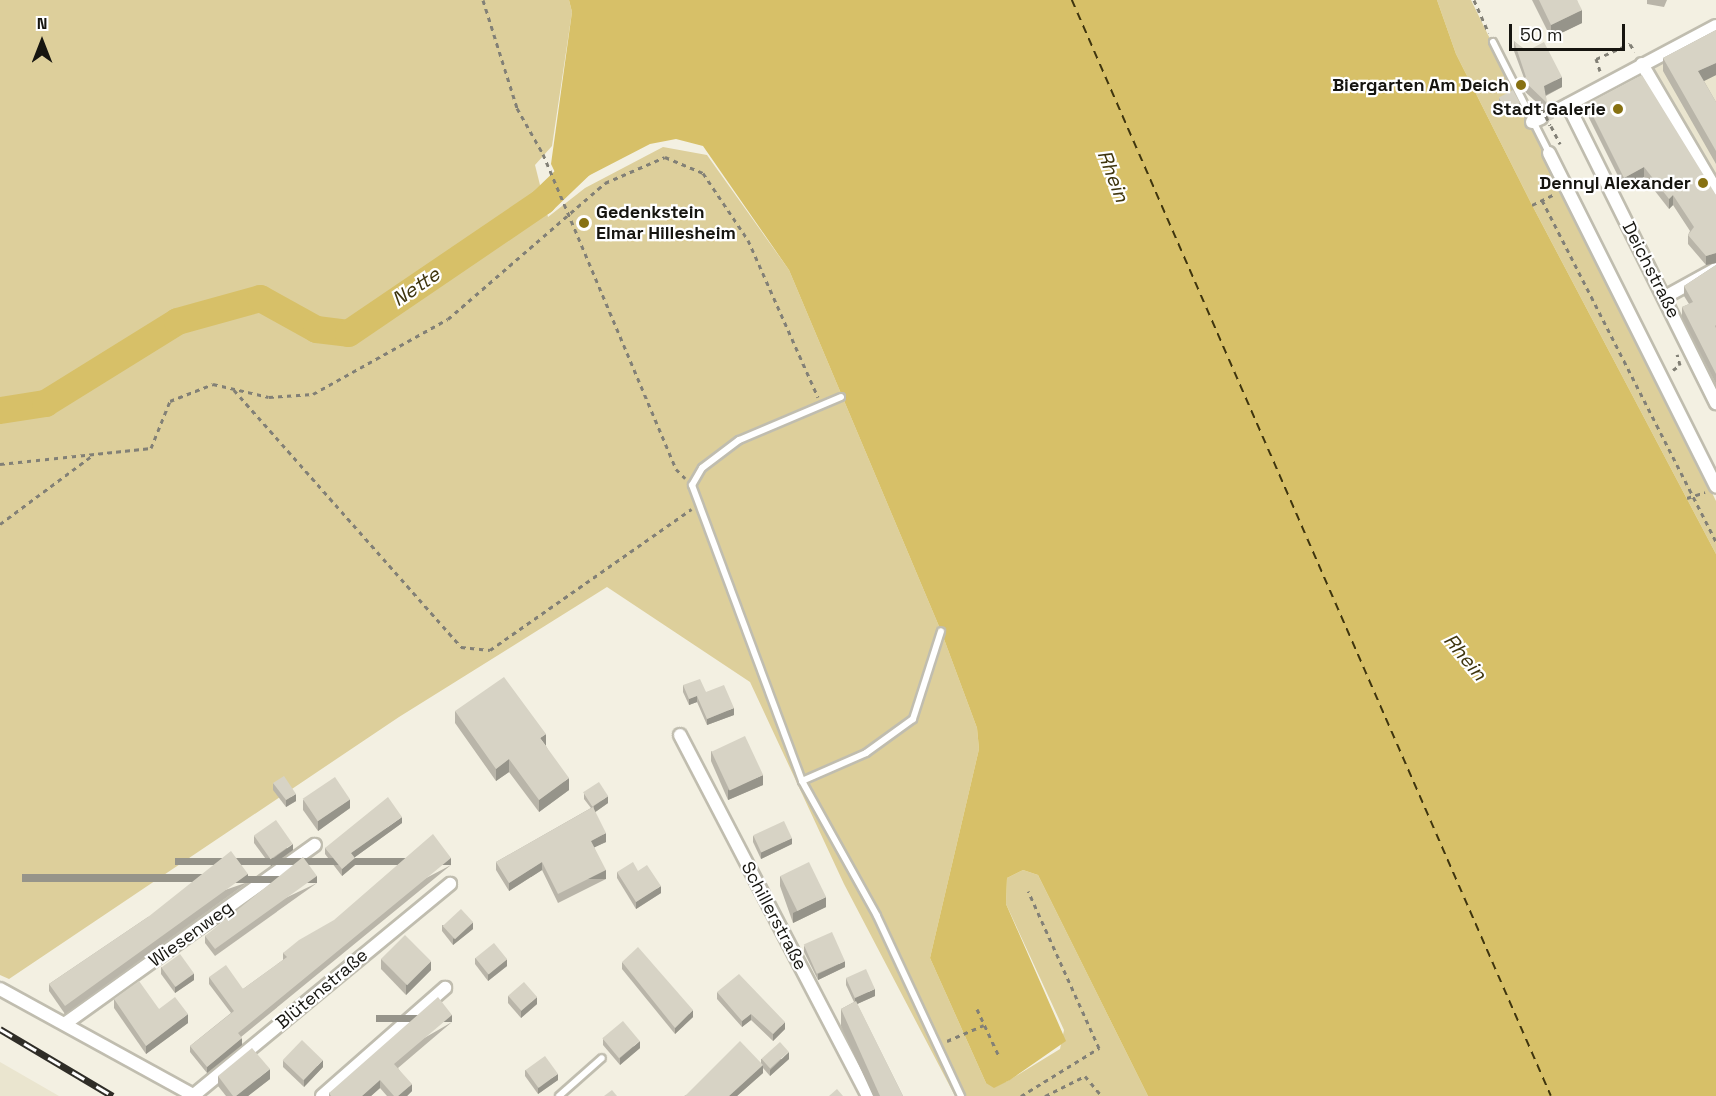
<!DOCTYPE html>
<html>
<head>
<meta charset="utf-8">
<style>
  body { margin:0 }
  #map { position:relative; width:1716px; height:1096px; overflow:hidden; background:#f3f0e2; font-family:"Space Grotesk",sans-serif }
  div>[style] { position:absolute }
  .built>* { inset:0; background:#eae5cf }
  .green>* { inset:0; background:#ddcf9b }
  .water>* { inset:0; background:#d7c068 }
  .river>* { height:27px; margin:-13.5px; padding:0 13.5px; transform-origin:13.5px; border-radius:13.5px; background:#d7c068 }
  .ferry>* { height:1.5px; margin-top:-0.75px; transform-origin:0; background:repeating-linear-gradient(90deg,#3f350e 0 8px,transparent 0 14px) }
  .street-tunnel>* { height:12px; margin-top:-6px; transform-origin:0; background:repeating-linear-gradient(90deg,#d2cfc2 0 12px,transparent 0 18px) }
  .path>* { height:3px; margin-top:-1.5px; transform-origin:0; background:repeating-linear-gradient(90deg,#828076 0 4.5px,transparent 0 9px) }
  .roads { filter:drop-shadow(2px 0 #c0bdaf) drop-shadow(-2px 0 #c0bdaf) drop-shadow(0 2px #c0bdaf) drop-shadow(0 -2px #c0bdaf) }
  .lane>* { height:6px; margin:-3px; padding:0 3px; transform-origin:3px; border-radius:3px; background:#fff }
  .street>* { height:12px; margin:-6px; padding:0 6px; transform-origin:6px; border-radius:6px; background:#fff }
  .rail>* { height:7px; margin-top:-3.5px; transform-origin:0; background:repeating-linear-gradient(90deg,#fff 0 14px,#2f2d27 0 28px); box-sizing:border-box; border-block:2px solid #2f2d27 }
  .path-bridge>* { height:3px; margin-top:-1.5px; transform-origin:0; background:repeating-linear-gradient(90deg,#828076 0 4.5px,transparent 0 9px) }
  .wall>* { inset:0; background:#b9b5a9 }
  .shaded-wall>* { inset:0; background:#96948a; transform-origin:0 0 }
  .building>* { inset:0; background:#d7d3c5; transform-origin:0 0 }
  .dots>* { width:16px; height:16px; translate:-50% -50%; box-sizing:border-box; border:3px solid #fff; border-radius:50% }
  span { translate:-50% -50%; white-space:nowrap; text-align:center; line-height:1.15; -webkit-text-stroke:4.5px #fff; paint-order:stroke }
  .poi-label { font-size:18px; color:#161510; font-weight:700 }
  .right { translate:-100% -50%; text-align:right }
  .left { translate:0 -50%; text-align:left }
  .street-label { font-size:18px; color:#161510 }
  .water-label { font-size:20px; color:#3f350e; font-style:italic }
  .north { position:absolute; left:12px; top:12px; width:60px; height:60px; -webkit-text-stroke:4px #fff; paint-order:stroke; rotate:0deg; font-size:16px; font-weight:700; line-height:24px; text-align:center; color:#161510 }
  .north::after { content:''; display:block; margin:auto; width:21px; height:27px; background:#161510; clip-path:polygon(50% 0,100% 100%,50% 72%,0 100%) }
  .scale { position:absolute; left:1509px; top:24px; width:116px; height:27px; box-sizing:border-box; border:3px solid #161510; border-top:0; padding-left:8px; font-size:18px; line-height:21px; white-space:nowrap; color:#161510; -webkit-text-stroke:4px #fff; paint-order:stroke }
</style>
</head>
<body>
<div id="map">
  <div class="built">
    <i style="clip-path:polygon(1716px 36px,1716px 191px,1643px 71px)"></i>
    <i style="clip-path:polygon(0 1062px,59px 1096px,0 1096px)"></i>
  </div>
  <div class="green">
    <i style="clip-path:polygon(0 0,569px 0,572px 12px,552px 146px,535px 165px,548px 217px,585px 188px,663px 147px,707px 155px,789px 270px,941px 631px,977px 728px,979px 749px,930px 958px,986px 1083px,1006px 1082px,1060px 1049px,1064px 1030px,1006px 904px,1007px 878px,1023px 870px,1038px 875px,1148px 1096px,955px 1096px,844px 884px,750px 682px,607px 587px,399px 717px,9px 979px,0 975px)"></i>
    <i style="clip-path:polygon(1437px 0,1471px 0,1716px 501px,1716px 554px,1532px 205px,1456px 54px)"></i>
  </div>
  <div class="water">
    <i style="clip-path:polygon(569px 0,1437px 0,1456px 54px,1532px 205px,1716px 554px,1716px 1096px,1148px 1096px,1038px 875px,1023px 870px,1007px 878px,1006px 904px,1066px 1041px,1010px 1080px,994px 1088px,986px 1083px,930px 958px,979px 749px,977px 728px,941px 631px,789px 270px,703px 146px,676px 139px,650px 144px,563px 189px,551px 164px,572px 12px)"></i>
  </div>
  <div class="river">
    <i style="left:0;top:410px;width:46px;rotate:-8.8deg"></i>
    <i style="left:45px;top:403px;width:155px;rotate:-31.8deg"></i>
    <i style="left:177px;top:321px;width:86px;rotate:-15.5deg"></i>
    <i style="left:260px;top:298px;width:64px;rotate:29deg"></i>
    <i style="left:316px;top:329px;width:32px;rotate:7deg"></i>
    <i style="left:348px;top:333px;width:235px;rotate:-34.2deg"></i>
    <i style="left:542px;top:201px;width:61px;rotate:-43.7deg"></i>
  </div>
  <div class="ferry">
    <i style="left:1072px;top:0;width:1196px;rotate:66.39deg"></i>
  </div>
  <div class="street-tunnel">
    <i style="left:1541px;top:118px;width:21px;rotate:-25deg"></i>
  </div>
  <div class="path">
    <i style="left:483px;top:0;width:113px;rotate:72.5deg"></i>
    <i style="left:517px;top:108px;width:53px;rotate:60.5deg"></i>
    <i style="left:543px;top:154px;width:342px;rotate:67.1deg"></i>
    <i style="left:676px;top:469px;width:13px;rotate:45deg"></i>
    <i style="left:1474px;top:0;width:36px;rotate:66deg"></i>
    <i style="left:1600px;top:71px;width:13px;rotate:-108deg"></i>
    <i style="left:1596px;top:59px;width:37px;rotate:-24deg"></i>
    <i style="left:1630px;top:44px;width:9px;rotate:58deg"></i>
    <i style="left:1551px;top:126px;width:20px;rotate:63deg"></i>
    <i style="left:1542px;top:200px;width:383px;rotate:63deg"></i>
    <i style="left:1532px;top:205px;width:25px;rotate:-26deg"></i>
    <i style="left:1673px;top:370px;width:9px;rotate:-36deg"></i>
    <i style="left:1680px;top:365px;width:11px;rotate:-105deg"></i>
    <i style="left:234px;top:390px;width:343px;rotate:48.5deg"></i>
    <i style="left:461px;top:647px;width:29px;rotate:6deg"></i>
    <i style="left:490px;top:650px;width:246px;rotate:-35deg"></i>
    <i style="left:0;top:464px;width:152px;rotate:-6deg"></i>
    <i style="left:151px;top:448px;width:51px;rotate:-68deg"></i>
    <i style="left:170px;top:401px;width:46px;rotate:-21.6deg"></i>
    <i style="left:213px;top:384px;width:57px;rotate:13.1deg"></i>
    <i style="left:269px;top:397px;width:44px;rotate:-3.9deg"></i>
    <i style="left:313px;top:394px;width:154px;rotate:-29.1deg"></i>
    <i style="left:448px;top:319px;width:208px;rotate:-40.9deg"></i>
    <i style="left:605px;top:183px;width:65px;rotate:-23.4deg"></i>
    <i style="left:665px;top:157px;width:41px;rotate:22.8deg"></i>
    <i style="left:703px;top:173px;width:81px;rotate:56.1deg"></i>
    <i style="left:748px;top:240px;width:172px;rotate:66deg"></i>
    <i style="left:1687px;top:498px;width:19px;rotate:-18deg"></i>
    <i style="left:0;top:524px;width:116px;rotate:-36.6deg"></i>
    <i style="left:977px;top:1009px;width:50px;rotate:65deg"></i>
    <i style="left:947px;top:1041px;width:40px;rotate:-23.4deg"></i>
    <i style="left:1021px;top:1096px;width:92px;rotate:-31.6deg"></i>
    <i style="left:1099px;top:1048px;width:172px;rotate:-114.3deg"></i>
    <i style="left:1045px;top:1096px;width:45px;rotate:-26.6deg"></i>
    <i style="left:1085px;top:1076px;width:26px;rotate:50deg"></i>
  </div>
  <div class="roads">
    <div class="lane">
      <i style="left:1493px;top:42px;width:124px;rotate:63.2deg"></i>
      <i style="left:841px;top:397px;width:111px;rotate:157.1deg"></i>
      <i style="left:739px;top:440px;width:46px;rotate:142.9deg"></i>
      <i style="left:702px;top:468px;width:20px;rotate:120deg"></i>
      <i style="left:692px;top:485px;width:316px;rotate:69.6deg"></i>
      <i style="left:802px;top:781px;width:154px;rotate:60.9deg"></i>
      <i style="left:877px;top:916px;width:199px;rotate:65deg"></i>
      <i style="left:802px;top:781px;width:70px;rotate:-23.6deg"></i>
      <i style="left:866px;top:753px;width:58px;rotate:-35.9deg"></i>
      <i style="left:913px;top:719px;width:92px;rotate:-72.3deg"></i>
      <i style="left:559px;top:1096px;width:57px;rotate:-41.5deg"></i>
    </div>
    <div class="street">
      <i style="left:1642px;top:64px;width:146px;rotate:59.6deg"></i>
      <i style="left:1568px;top:105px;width:333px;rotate:63.6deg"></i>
      <i style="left:1560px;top:109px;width:177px;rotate:-28deg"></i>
      <i style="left:1532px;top:122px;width:10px;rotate:-24deg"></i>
      <i style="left:1549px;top:153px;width:373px;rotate:63.4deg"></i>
      <i style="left:1665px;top:297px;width:58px;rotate:-28.8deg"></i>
      <i style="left:680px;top:735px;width:407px;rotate:62.5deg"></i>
      <i style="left:0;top:989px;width:222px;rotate:28.8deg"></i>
      <i style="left:66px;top:1023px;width:306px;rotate:-35.6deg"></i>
      <i style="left:194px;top:1095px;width:332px;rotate:-39.5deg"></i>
      <i style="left:322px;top:1096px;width:164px;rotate:-41.3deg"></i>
    </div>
  </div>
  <div class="rail">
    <i style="left:0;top:1029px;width:131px;rotate:30.7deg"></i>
  </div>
  <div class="path-bridge">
    <i style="left:1542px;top:108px;width:19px;rotate:65deg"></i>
  </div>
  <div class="wall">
    <i style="clip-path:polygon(1532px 0,1577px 0,1582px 23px,1551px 38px)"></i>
    <i style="clip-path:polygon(1647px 0,1667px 0,1664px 7px,1647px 4px)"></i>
    <i style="clip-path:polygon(1716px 30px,1716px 75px,1704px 81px,1716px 102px,1716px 164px,1663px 71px,1663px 58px)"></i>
    <i style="clip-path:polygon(1514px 41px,1562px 87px,1546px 96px,1547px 112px,1522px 89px,1522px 79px,1524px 78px,1514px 51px)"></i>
    <i style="clip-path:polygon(1499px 97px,1520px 106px,1505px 114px,1499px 100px)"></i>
    <i style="clip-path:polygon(1587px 104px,1716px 195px,1716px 263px,1706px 265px,1688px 244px,1688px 235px,1690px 231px,1673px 205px,1669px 209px,1644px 177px,1624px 188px,1587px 114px)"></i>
    <i style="clip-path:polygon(1716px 265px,1716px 384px,1682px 317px,1682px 307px,1689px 304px,1684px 296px,1684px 286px)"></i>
    <i style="clip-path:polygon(683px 685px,706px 692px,734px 715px,707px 725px,697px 702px,689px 705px,683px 692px)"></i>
    <i style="clip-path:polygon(455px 711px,546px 746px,569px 790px,539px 812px,509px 772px,496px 781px,455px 723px)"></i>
    <i style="clip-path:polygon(711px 751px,763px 785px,728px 800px,711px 761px)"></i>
    <i style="clip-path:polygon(273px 783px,296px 801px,286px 807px,273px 790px)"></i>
    <i style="clip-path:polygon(584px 793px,608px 803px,595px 812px,606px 842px,594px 847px,606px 879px,558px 903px,542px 870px,509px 891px,496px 870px,496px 862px,591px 808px,584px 799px)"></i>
    <i style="clip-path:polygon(303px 800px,350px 808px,318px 831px,303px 810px)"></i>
    <i style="clip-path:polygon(402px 823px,355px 857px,355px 865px,342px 876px,325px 854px,325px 848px)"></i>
    <i style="clip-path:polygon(254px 836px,293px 850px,271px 866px,254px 843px)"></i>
    <i style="clip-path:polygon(753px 836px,792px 844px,761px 859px,753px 842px)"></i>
    <i style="clip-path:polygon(451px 865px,241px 1037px,242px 1045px,207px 1073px,190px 1052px,190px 1046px,231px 1013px,209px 984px,209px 977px,243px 989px,283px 960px,283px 953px)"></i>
    <i style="clip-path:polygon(638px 871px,661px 893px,636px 909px,617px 878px,617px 872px)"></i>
    <i style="clip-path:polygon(780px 876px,826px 907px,793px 923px,780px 886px)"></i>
    <i style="clip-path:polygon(248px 882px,65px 1014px,49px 991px,49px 984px,148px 917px)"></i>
    <i style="clip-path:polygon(317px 883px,215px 956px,205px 943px,205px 936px)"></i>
    <i style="clip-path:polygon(442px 925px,473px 929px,453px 945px,442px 931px)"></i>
    <i style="clip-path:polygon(804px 946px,845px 967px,818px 980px,804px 952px)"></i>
    <i style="clip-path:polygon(475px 958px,507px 966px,488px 981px,475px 964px)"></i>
    <i style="clip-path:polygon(381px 959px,431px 970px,406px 995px,381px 969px)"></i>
    <i style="clip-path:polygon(622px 962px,693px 1017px,675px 1034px,622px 969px)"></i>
    <i style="clip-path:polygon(161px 967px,194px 980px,175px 993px,161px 974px)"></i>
    <i style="clip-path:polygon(846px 978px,875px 996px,857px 1004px,903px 1096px,873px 1096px,841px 1026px,841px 1009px,854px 1002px,846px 985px)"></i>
    <i style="clip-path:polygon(717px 992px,785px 1029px,773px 1041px,751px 1020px,742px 1027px,717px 999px)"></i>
    <i style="clip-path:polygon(508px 996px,537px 1004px,521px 1018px,508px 1003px)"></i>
    <i style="clip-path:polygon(114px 999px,159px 1009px,188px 1023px,146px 1054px,114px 1008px)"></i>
    <i style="clip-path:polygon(452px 1022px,398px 1068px,412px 1091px,407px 1096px,387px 1096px,380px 1088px,371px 1096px,329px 1096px,329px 1093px)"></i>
    <i style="clip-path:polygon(603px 1039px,640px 1048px,620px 1065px,603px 1045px)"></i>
    <i style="clip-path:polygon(761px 1059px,789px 1059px,770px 1076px,763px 1068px,763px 1073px,737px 1096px,684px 1096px,761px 1063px)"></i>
    <i style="clip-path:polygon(283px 1060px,323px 1067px,304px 1087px,283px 1067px)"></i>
    <i style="clip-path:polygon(525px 1070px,558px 1080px,538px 1094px,525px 1076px)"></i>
    <i style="clip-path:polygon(218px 1076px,270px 1079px,248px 1096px,226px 1096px,218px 1086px)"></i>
  </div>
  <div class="shaded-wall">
    <i style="clip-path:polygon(1582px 10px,1582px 23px,1551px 38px,1551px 25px)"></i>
    <i style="clip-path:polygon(1716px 63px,1716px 75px,1698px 84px,1698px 71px)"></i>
    <i style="clip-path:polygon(1562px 77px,1562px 87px,1544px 96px,1544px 86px)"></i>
    <i style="clip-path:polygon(1520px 103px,1520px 106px,1505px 114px,1505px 110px)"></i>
    <i style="clip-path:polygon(1644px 167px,1644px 177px,1624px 188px,1624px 178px)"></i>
    <i style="clip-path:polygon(1673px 195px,1673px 205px,1669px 209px,1669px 199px)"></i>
    <i style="clip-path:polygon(1716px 253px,1716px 263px,1706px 265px,1706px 256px)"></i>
    <i style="clip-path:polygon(702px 694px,697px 696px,697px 702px,689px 705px,689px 699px)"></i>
    <i style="clip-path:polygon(734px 708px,734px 715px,707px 725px,707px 719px)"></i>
    <i style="clip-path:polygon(546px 734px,546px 746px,540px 738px)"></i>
    <i style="clip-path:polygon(509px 759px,509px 772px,496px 781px,496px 769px)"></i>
    <i style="clip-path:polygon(763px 775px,763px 785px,728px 800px,728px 790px)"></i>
    <i style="clip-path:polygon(569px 778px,569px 790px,539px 812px,539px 800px)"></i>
    <i style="clip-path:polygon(296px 794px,296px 801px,286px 807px,286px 800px)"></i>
    <i style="clip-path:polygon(608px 796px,608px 803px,594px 813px,594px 806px)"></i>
    <i style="clip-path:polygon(350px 799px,350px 808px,318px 831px,318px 821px)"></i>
    <i style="clip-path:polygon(402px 817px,402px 823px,351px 860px,351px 853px)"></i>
    <i style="clip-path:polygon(606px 833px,606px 842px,591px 849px,591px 841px)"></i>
    <i style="clip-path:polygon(792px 838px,792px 844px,761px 859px,761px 852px)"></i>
    <i style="clip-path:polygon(293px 844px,293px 850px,271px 866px,271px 860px)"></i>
    <i style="clip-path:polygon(355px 858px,355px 865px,342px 876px,342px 869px)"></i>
    <i style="left:451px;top:858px;width:7px;height:276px;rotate:90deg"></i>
    <i style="clip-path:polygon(542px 862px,542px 870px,509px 891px,509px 883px)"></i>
    <i style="left:606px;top:870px;width:9px;height:54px;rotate:90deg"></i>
    <i style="left:248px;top:874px;width:8px;height:226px;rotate:90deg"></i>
    <i style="left:317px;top:876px;width:7px;height:125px;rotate:90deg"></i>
    <i style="clip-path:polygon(661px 886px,661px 893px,636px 909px,636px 902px)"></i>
    <i style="clip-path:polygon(826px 897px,826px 907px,793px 923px,793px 913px)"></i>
    <i style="clip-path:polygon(473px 922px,473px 929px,453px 945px,453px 939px)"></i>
    <i style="clip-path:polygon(507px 959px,507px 966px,488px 981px,488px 974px)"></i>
    <i style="clip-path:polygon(431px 961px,431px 970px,406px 995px,406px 985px)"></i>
    <i style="clip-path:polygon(845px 961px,845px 967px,818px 980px,818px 974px)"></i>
    <i style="clip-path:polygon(194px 973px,194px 980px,175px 993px,175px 986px)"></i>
    <i style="clip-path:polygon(875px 989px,875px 996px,855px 1005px,855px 998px)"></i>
    <i style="clip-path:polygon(537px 997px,537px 1004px,521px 1018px,521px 1011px)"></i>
    <i style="clip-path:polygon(693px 1010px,693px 1017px,675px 1034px,675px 1028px)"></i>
    <i style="clip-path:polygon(188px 1014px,188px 1023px,146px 1054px,146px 1046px)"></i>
    <i style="clip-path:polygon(751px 1014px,751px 1020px,742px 1027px,742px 1021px)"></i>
    <i style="left:452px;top:1015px;width:7px;height:76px;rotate:90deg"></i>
    <i style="clip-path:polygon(785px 1022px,785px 1029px,773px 1041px,773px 1034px)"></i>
    <i style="clip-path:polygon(242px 1038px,242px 1045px,207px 1073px,207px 1067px)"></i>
    <i style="clip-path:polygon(640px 1041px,640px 1048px,620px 1065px,620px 1058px)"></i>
    <i style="clip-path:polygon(789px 1052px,789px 1059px,770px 1076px,770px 1070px)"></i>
    <i style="clip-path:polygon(323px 1060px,323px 1067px,304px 1087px,304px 1080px)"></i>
    <i style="clip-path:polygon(763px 1065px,763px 1073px,737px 1096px,729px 1096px)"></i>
    <i style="clip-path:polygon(270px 1069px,270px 1079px,248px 1096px,236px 1096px)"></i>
    <i style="clip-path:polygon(558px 1074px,558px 1080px,538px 1094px,538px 1087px)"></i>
    <i style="clip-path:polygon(380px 1080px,380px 1088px,371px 1096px,362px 1096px)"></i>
    <i style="clip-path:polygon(412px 1084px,412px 1091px,407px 1096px,398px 1096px)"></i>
  </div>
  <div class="building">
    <i style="clip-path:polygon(1539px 0,1577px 0,1582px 10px,1551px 25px)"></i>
    <i style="clip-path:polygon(1716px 30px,1716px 63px,1698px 71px,1716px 102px,1716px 151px,1663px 58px)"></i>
    <i style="clip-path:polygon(1514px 41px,1527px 51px,1544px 42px,1562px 77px,1544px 86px,1547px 103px,1522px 79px,1526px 77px)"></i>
    <i style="clip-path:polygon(1642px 75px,1716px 195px,1716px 253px,1706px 256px,1688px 235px,1694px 227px,1673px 195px,1669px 199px,1644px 167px,1624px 178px,1587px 104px)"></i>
    <i style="left:1513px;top:90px;width:15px;height:16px;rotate:62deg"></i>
    <i style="clip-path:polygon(1716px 265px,1716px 325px,1715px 326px,1716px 328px,1716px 374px,1682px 307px,1693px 302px,1684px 286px)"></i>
    <i style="clip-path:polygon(504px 677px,546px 734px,540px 738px,569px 778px,539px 800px,509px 759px,496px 769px,455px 711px)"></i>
    <i style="clip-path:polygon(700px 679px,706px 692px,724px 685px,734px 708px,707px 719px,697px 696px,702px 694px,689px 699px,683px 685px)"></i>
    <i style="left:745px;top:736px;width:43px;height:37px;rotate:65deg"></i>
    <i style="clip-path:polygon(284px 776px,296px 794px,286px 800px,273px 783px)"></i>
    <i style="left:335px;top:777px;width:27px;height:39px;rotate:56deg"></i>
    <i style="left:599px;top:782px;width:17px;height:19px;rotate:57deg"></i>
    <i style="clip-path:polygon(388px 797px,402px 817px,351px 853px,355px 858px,342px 869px,325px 848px)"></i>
    <i style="clip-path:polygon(593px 807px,606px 833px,591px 841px,606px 870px,558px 894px,542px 862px,509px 883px,496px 862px)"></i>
    <i style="left:276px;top:820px;width:29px;height:27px;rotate:55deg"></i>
    <i style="left:784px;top:821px;width:19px;height:34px;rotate:65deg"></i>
    <i style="clip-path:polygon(433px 834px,451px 858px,238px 1033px,242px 1038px,207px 1067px,190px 1046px,234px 1011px,209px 977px,226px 965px,243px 989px,287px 957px,283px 953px,299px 940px,334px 920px)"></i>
    <i style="clip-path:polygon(231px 851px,248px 874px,65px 1006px,49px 984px,148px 917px)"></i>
    <i style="clip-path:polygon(303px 857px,317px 876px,215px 949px,205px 936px)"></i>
    <i style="clip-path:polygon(633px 862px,638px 871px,647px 865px,661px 886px,636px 902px,617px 872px)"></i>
    <i style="left:809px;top:862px;width:39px;height:32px;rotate:64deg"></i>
    <i style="left:461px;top:909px;width:18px;height:25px;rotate:47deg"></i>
    <i style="left:832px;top:932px;width:32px;height:31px;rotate:66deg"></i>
    <i style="left:405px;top:935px;width:37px;height:34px;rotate:45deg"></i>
    <i style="left:494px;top:943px;width:21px;height:24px;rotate:51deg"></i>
    <i style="clip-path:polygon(638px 947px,693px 1010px,675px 1028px,622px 962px)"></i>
    <i style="left:180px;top:954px;width:24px;height:23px;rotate:54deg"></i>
    <i style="left:866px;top:969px;width:22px;height:22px;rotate:66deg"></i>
    <i style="clip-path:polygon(739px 974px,785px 1022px,773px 1034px,751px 1014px,742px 1021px,717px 992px)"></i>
    <i style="clip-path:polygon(139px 981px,159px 1009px,175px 997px,188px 1014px,146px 1046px,114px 999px)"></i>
    <i style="left:524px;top:982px;width:20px;height:21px;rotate:49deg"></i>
    <i style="clip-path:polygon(438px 997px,452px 1015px,394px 1064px,412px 1084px,398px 1096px,394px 1096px,380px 1080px,362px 1096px,331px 1096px,329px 1093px)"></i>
    <i style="clip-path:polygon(856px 1001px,903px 1096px,880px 1096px,841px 1009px)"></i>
    <i style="left:623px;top:1021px;width:26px;height:27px;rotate:50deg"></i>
    <i style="left:302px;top:1040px;width:29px;height:28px;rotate:44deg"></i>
    <i style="clip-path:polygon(740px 1041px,763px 1065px,729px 1096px,685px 1096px)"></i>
    <i style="left:780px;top:1042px;width:13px;height:25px;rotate:48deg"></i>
    <i style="clip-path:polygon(252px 1048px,270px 1069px,236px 1096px,233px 1096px,218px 1076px)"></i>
    <i style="left:545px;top:1056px;width:22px;height:24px;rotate:54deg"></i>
    <i style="clip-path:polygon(837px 1089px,843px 1096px,829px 1096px)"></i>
    <i style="clip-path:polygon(612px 1090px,617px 1096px,604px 1096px)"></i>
  </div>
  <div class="dots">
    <i style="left:1521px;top:85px;background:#877112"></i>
    <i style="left:1618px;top:109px;background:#877112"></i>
    <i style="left:1703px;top:183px;background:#877112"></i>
    <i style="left:584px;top:223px;background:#877112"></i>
  </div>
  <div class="poi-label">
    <span class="right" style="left:1509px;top:85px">Biergarten Am Deich</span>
    <span class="right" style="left:1606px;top:109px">Stadt Galerie</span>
    <span class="right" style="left:1691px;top:183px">Dennyl Alexander</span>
    <span class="left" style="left:596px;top:223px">Gedenkstein<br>Elmar Hillesheim</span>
  </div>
  <div class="street-label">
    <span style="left:1651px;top:270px;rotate:63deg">Deichstraße</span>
    <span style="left:774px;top:916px;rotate:62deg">Schillerstraße</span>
    <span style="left:191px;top:934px;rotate:-36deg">Wiesenweg</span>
    <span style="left:322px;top:989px;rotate:-40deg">Blütenstraße</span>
  </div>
  <div class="water-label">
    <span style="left:1113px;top:176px;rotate:69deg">Rhein</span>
    <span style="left:416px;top:287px;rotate:-34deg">Nette</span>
    <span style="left:1465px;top:657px;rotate:50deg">Rhein</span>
  </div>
  <div class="north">N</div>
  <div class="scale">50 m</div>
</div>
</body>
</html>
